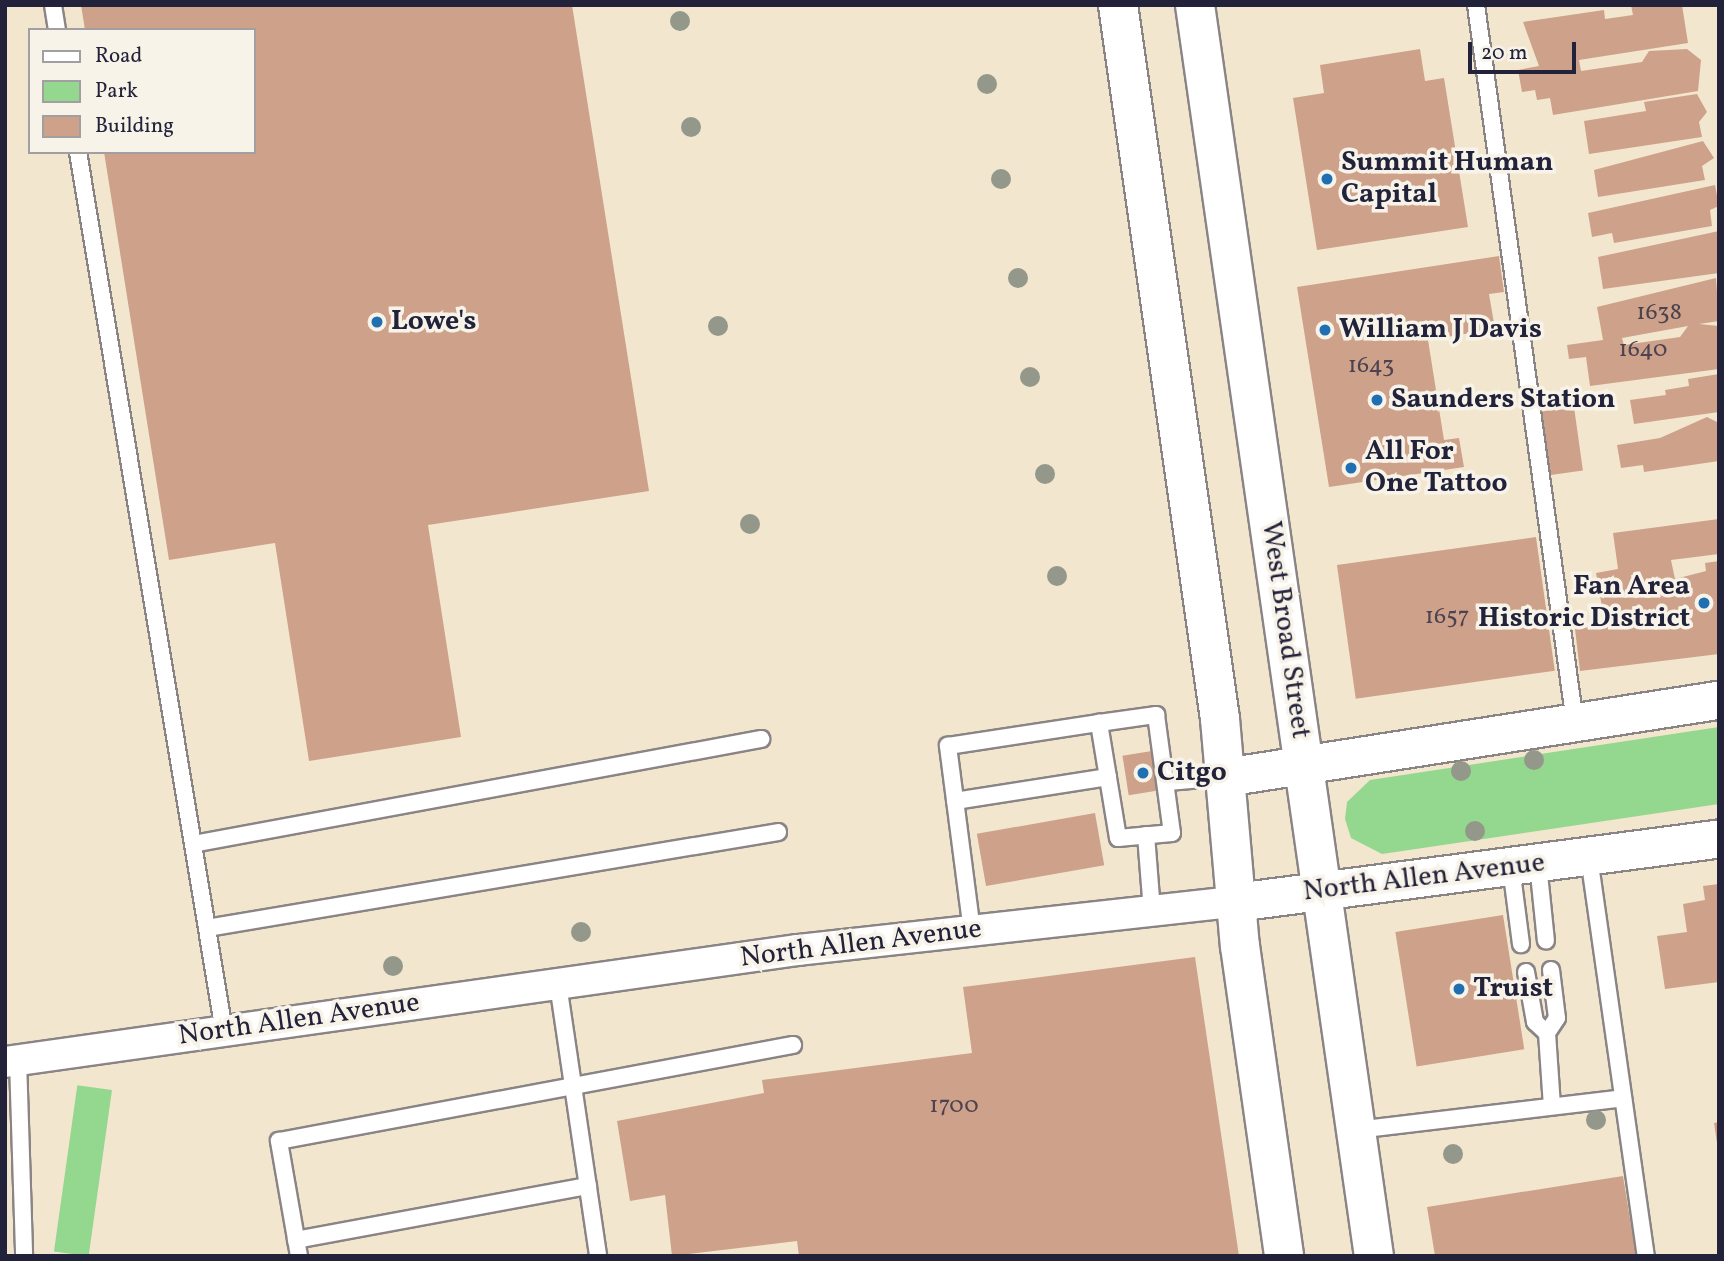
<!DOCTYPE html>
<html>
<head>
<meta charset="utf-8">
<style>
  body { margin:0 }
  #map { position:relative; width:1724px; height:1261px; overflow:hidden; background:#f3e6cf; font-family:Vollkorn,serif }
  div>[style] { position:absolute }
  .green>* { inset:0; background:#94d78f; transform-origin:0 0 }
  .building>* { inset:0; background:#cea18a; transform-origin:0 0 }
  .roads { filter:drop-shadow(2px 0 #8a8485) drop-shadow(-2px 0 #8a8485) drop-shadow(0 2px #8a8485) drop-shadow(0 -2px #8a8485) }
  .service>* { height:16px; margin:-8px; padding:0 8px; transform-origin:8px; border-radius:8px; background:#fff }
  .minor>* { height:30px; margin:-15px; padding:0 15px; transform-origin:15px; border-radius:15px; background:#fff }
  .tertiary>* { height:37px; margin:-18.5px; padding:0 18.5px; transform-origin:18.5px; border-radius:18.5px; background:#fff }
  .primary>* { height:38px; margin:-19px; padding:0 19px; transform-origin:19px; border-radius:19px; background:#fff }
  .trees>* { width:20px; height:20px; margin:-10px; border-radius:50%; background:#93988b }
  .dots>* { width:19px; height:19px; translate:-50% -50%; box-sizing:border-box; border:4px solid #f7f3e8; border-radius:50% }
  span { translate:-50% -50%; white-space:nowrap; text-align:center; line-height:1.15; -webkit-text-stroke:7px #f7f3e8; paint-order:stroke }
  .number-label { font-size:24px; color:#4d424f }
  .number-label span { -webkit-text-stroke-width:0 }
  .poi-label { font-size:28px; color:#22223b; font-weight:700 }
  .left { translate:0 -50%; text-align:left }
  .right { translate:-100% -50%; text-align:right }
  .street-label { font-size:28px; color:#22223b }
  .frame { position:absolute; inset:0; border:7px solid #22223b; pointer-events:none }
  .legend { position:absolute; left:28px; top:28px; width:228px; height:126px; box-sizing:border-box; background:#f7f3e8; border:2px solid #a29fa3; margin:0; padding:9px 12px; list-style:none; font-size:21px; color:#22223b }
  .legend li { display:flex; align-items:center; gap:14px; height:35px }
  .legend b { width:35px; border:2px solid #a29fa3 }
  .scale { position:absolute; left:1468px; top:42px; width:108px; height:32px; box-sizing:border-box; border:4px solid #22223b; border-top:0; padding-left:9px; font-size:21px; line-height:24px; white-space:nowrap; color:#22223b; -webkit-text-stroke:5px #f7f3e8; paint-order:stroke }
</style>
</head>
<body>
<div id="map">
  <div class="green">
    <i style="clip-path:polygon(1719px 727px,1719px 804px,1382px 854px,1351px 838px,1345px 819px,1347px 802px,1370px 780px)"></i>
    <i style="left:112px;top:1090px;width:168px;height:35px;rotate:98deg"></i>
  </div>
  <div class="building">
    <i style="clip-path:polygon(81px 5px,572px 5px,649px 491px,428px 525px,461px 737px,309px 761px,275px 543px,169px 560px,104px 152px,254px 152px,254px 30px,85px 30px)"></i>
    <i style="clip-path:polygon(1631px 5px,1682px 5px,1688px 43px,1579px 60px,1581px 71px,1642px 62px,1649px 51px,1687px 49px,1701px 60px,1698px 91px,1553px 115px,1550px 98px,1537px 100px,1535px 90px,1522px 92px,1518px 70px,1539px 66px,1523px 22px,1604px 10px,1605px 19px,1633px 15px)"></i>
    <i style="clip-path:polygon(1420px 49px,1425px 81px,1444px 78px,1468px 227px,1317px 250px,1293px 98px,1324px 93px,1320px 65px)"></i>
    <i style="clip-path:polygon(1697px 94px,1707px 112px,1699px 122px,1702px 137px,1589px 154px,1584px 121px,1646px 111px,1644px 102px)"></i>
    <i style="clip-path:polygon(1703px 141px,1714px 158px,1702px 166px,1705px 180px,1598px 197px,1594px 170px)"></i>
    <i style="clip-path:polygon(1715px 185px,1719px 206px,1710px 210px,1712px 226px,1614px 243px,1612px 233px,1592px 237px,1588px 213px)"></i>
    <i style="clip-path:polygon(1719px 231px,1719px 273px,1603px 289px,1598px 257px)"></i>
    <i style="clip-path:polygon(1499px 256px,1504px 292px,1489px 294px,1495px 329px,1428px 340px,1444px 440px,1459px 438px,1464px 467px,1329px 487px,1297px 287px)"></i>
    <i style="clip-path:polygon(evenodd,1716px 278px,1719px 321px,1699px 324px,1719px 326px,1719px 369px,1590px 386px,1586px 357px,1569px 359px,1567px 345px,1603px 340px,1597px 307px,1716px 278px,1688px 326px,1680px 337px,1624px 345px,1622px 338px,1688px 326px)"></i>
    <i style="clip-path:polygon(1719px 374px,1719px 412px,1634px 424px,1630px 400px,1666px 395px,1665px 390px,1689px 386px,1688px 379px)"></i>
    <i style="left:1574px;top:407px;width:64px;height:36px;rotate:82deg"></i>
    <i style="clip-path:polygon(1707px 417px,1719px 423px,1719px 461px,1644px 472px,1643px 465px,1621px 468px,1617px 445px,1660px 438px)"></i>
    <i style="clip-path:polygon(1719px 519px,1719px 554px,1671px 560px,1675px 579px,1706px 571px,1705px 563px,1719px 561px,1719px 654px,1580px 671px,1575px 629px,1689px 615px,1605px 624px,1596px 573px,1618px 569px,1613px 533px)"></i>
    <i style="left:1536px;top:537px;width:135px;height:201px;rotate:82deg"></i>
    <i style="left:1158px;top:750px;width:40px;height:36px;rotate:81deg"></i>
    <i style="left:1095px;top:813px;width:53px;height:120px;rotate:80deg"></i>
    <i style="clip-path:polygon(1719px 884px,1719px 982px,1665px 989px,1657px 936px,1687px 932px,1683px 904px,1705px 900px,1703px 886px)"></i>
    <i style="left:1503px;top:915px;width:136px;height:109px;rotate:81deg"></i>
    <i style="clip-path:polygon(1195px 957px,1239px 1256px,799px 1256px,797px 1241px,672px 1256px,665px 1195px,630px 1201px,617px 1121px,764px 1093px,762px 1080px,972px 1053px,963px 987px)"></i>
    <i style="clip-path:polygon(1719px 1122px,1719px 1143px,1717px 1143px,1714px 1123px)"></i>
    <i style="clip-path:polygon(1623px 1176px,1636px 1256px,1435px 1256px,1427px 1207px)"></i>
  </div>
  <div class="roads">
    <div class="service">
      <i style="left:53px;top:5px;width:25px;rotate:81deg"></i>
      <i style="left:1476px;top:5px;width:725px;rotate:82.15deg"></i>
      <i style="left:78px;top:152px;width:891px;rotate:80.57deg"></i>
      <i style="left:1168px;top:782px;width:57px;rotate:-5deg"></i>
      <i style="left:955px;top:801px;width:155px;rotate:-8.9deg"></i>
      <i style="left:1146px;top:835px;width:76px;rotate:85.5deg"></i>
      <i style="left:193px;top:844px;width:578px;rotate:-10.47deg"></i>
      <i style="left:1589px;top:857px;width:403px;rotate:81.9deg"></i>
      <i style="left:1538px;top:864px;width:77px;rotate:84.1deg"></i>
      <i style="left:1511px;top:867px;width:78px;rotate:82.6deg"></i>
      <i style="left:207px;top:928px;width:579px;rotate:-9.54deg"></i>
      <i style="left:972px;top:931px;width:187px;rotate:-97.4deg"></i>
      <i style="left:948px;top:746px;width:153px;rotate:-8.7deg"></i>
      <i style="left:1099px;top:723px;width:58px;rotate:-8deg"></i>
      <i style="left:1156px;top:715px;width:119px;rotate:82.3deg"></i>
      <i style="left:1172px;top:833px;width:54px;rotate:174.7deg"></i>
      <i style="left:1118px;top:838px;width:117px;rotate:-99.4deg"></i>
      <i style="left:1551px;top:970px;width:48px;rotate:82.9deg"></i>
      <i style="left:1557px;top:1018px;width:18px;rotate:124deg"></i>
      <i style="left:1547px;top:1033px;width:73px;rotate:86.1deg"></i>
      <i style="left:1526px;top:972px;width:51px;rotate:79.8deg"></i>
      <i style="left:1535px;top:1022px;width:16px;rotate:43deg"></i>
      <i style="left:558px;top:984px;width:275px;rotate:81.6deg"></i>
      <i style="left:18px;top:1060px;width:196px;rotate:88.2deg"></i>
      <i style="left:1356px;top:1130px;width:269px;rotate:-6.8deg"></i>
      <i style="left:296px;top:1240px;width:297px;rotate:-10.5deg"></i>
      <i style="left:299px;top:1256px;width:117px;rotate:-99.9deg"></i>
      <i style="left:279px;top:1141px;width:523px;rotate:-10.58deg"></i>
    </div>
    <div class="minor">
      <i style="left:5px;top:1062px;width:801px;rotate:-8.04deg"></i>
      <i style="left:798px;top:950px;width:441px;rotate:-6.3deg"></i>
    </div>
    <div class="tertiary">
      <i style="left:1225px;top:777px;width:500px;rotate:-8.9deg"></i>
      <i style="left:1236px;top:902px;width:487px;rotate:-7.5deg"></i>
    </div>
    <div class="primary">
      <i style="left:1118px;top:5px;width:721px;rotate:81.87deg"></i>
      <i style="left:1220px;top:719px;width:228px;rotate:85deg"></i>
      <i style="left:1240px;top:946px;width:313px;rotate:81.9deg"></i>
      <i style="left:1195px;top:5px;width:1264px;rotate:81.86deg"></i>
    </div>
  </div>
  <div class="trees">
    <i style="left:680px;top:21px"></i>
    <i style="left:987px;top:84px"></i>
    <i style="left:691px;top:127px"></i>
    <i style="left:1001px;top:179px"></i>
    <i style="left:1018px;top:278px"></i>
    <i style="left:718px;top:326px"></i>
    <i style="left:1030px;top:377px"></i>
    <i style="left:1045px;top:474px"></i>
    <i style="left:750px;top:524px"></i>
    <i style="left:1057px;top:576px"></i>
    <i style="left:1534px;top:760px"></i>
    <i style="left:1461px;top:771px"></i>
    <i style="left:1475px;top:831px"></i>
    <i style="left:581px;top:932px"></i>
    <i style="left:393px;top:966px"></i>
    <i style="left:1596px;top:1120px"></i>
    <i style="left:1453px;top:1154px"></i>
  </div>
  <div class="dots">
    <i style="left:1327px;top:179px;background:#1f6fb2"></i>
    <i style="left:377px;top:322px;background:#1f6fb2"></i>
    <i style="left:1325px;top:330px;background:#1f6fb2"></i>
    <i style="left:1377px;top:400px;background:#1f6fb2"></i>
    <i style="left:1351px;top:468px;background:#1f6fb2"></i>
    <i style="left:1704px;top:603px;background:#1f6fb2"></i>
    <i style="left:1143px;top:773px;background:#1f6fb2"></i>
    <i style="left:1459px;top:989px;background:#1f6fb2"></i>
  </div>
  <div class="number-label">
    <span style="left:1659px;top:314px">1638</span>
    <span style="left:1643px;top:351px">1640</span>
    <span style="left:1371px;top:367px">1643</span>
    <span style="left:1447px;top:618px">1657</span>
    <span style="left:954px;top:1107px">1700</span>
  </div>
  <div class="poi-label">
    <span class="left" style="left:1341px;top:179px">Summit Human<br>Capital</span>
    <span class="left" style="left:391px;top:322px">Lowe's</span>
    <span class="left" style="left:1339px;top:330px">William J Davis</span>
    <span class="left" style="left:1391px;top:400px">Saunders Station</span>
    <span class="left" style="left:1365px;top:468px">All For<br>One Tattoo</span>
    <span class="right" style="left:1690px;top:603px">Fan Area<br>Historic District</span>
    <span class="left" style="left:1157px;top:773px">Citgo</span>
    <span class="left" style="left:1473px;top:989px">Truist</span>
  </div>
  <div class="street-label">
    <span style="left:1285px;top:630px;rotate:82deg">West Broad Street</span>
    <span style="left:1424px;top:878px;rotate:-7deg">North Allen Avenue</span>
    <span style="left:861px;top:944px;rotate:-7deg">North Allen Avenue</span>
    <span style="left:299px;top:1020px;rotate:-8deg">North Allen Avenue</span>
  </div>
  <div class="frame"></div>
  <ul class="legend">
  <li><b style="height:9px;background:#fff"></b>Road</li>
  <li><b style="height:19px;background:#94d78f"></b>Park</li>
  <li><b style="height:19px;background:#cea18a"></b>Building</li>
  </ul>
  <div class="scale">20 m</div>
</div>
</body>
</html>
